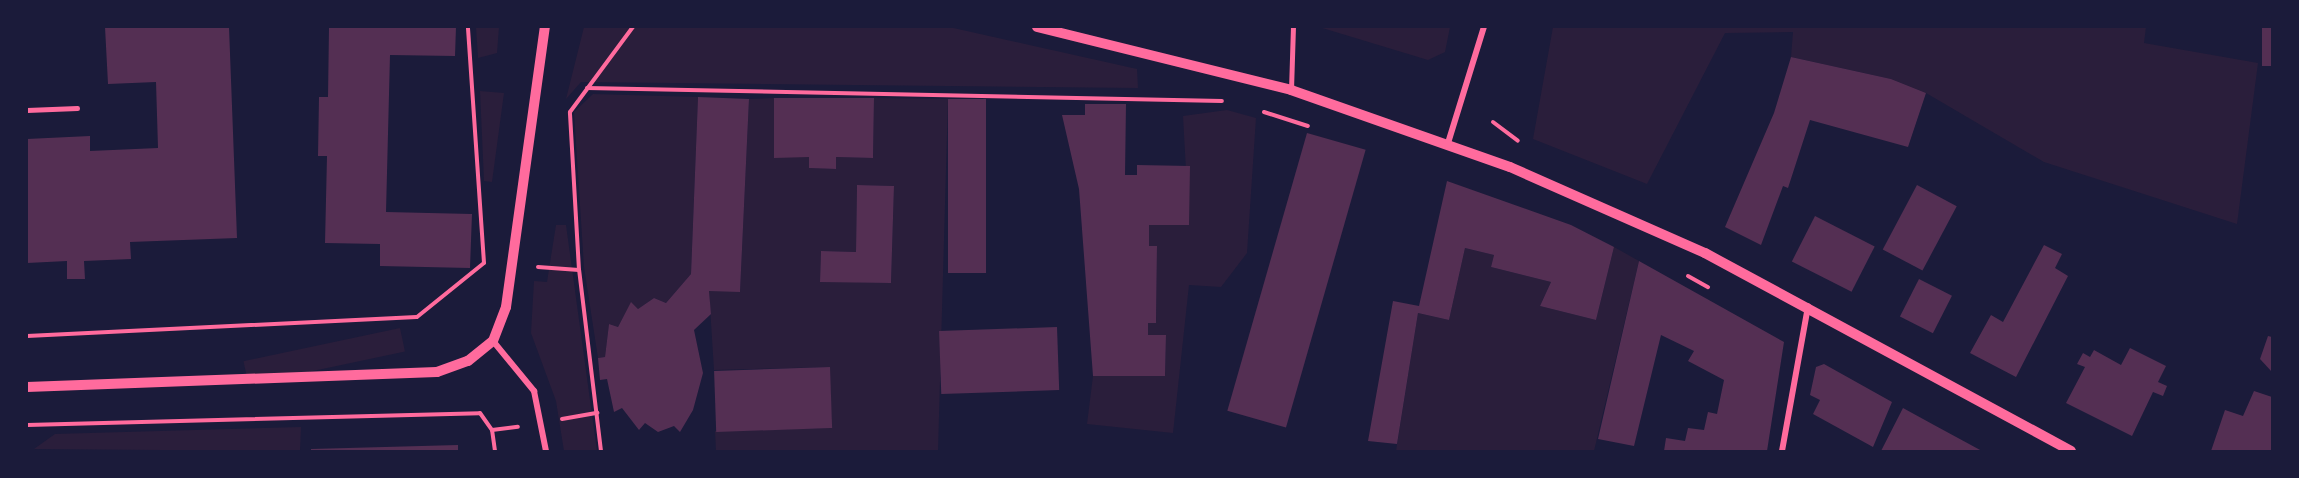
<!DOCTYPE html>
<html>
<head>
<meta charset="utf-8">
<style>
  body { margin:0 }
  #map { position:relative; width:2299px; height:478px; overflow:hidden; background:#1b1b3a; font-family:Lora,serif }
  div>[style] { position:absolute }
  .green>* { inset:0; background:#2a1e3b; transform-origin:0 0 }
  .building>* { inset:0; background:#542f53; transform-origin:0 0 }
  .path>* { height:4px; margin:-2px; padding:0 2px; transform-origin:2px; border-radius:2px; background:#ff6b9d }
  .service>* { height:4.5px; margin:-2.25px; padding:0 2.25px; transform-origin:2.25px; border-radius:2.25px; background:#ff6b9d }
  .minor>* { height:6px; margin:-3px; padding:0 3px; transform-origin:3px; border-radius:3px; background:#ff6b9d }
  .tertiary>* { height:10px; margin:-5px; padding:0 5px; transform-origin:5px; border-radius:5px; background:#ff6b9d }
  span { translate:-50% -50%; white-space:nowrap; text-align:center; line-height:1.15; -webkit-text-stroke:6px #1b1b3a; paint-order:stroke }
  .frame { position:absolute; inset:0; border:28px solid #1b1b3a; pointer-events:none }
</style>
</head>
<body>
<div id="map">
  <div class="green">
    <i style="clip-path:polygon(476px 27px,499px 27px,497px 53px,478px 58px)"></i>
    <i style="clip-path:polygon(584px 27px,949px 27px,1137px 69px,1138px 88px,581px 82px,566px 99px)"></i>
    <i style="clip-path:polygon(1319px 27px,1450px 27px,1445px 52px,1428px 60px)"></i>
    <i style="clip-path:polygon(1553px 27px,2146px 27px,2144px 43px,2258px 63px,2237px 224px,2044px 162px,1926px 93px,1891px 79px,1791px 57px,1793px 32px,1725px 33px,1647px 184px,1533px 139px)"></i>
    <i style="clip-path:polygon(480px 91px,504px 93px,492px 182px,484px 181px)"></i>
    <i style="clip-path:polygon(593px 94px,698px 97px,691px 274px,666px 303px,654px 298px,638px 309px,631px 303px,618px 327px,609px 324px,605px 357px,598px 358px,584px 267px,574px 112px)"></i>
    <i style="clip-path:polygon(evenodd,774px 98px,774px 157px,809px 157px,810px 168px,835px 169px,836px 157px,873px 158px,874px 98px,948px 99px,938px 451px,716px 451px,715px 431px,832px 428px,829px 367px,714px 370px,709px 291px,740px 291px,749px 99px,774px 98px,857px 185px,894px 186px,891px 283px,820px 281px,821px 251px,856px 252px,857px 185px)"></i>
    <i style="clip-path:polygon(1227px 110px,1256px 118px,1247px 253px,1221px 287px,1189px 285px,1173px 433px,1087px 424px,1093px 376px,1165px 376px,1166px 335px,1148px 335px,1148px 323px,1156px 323px,1157px 247px,1149px 246px,1149px 225px,1189px 225px,1183px 116px)"></i>
    <i style="clip-path:polygon(556px 225px,566px 225px,597px 451px,564px 451px,556px 401px,531px 333px,534px 281px,547px 282px)"></i>
    <i style="clip-path:polygon(1614px 247px,1639px 261px,1594px 451px,1396px 451px,1418px 313px,1449px 320px,1465px 248px,1494px 255px,1491px 267px,1551px 282px,1540px 306px,1596px 320px)"></i>
    <i style="left:400px;top:328px;width:24px;height:160px;rotate:78deg"></i>
    <i style="clip-path:polygon(301px 427px,300px 451px,34px 449px,55px 434px)"></i>
  </div>
  <div class="building">
    <i style="clip-path:polygon(105px 27px,229px 27px,237px 238px,130px 242px,131px 259px,84px 261px,85px 279px,67px 279px,67px 261px,27px 263px,27px 139px,90px 136px,90px 151px,158px 148px,156px 82px,108px 84px)"></i>
    <i style="clip-path:polygon(329px 27px,456px 27px,455px 56px,390px 55px,386px 212px,472px 214px,470px 268px,380px 266px,380px 244px,325px 243px,327px 156px,318px 156px,319px 97px,328px 97px)"></i>
    <i style="left:2262px;top:27px;width:10px;height:39px"></i>
    <i style="clip-path:polygon(1791px 57px,1891px 79px,1926px 93px,1908px 147px,1810px 120px,1788px 188px,1783px 186px,1761px 245px,1725px 227px,1774px 113px)"></i>
    <i style="clip-path:polygon(698px 97px,749px 99px,740px 292px,709px 291px,711px 314px,694px 330px,703px 373px,693px 410px,680px 432px,674px 426px,658px 432px,645px 423px,639px 430px,622px 408px,614px 412px,607px 379px,600px 380px,598px 358px,605px 357px,609px 324px,618px 327px,631px 302px,638px 309px,654px 298px,666px 303px,691px 274px)"></i>
    <i style="clip-path:polygon(774px 98px,874px 98px,873px 158px,836px 157px,836px 169px,809px 168px,809px 157px,774px 158px)"></i>
    <i style="left:948px;top:99px;width:38px;height:174px"></i>
    <i style="clip-path:polygon(1085px 104px,1126px 104px,1125px 175px,1137px 175px,1137px 165px,1190px 166px,1189px 225px,1149px 225px,1149px 246px,1157px 246px,1156px 323px,1148px 323px,1148px 335px,1166px 335px,1165px 376px,1093px 376px,1079px 189px,1062px 115px,1085px 115px)"></i>
    <i style="left:1307px;top:133px;width:61px;height:289px;rotate:16deg"></i>
    <i style="clip-path:polygon(1447px 181px,1571px 225px,1614px 247px,1596px 320px,1540px 306px,1551px 282px,1491px 267px,1494px 255px,1465px 248px,1449px 320px,1418px 313px,1397px 444px,1368px 441px,1393px 301px,1419px 306px)"></i>
    <i style="clip-path:polygon(857px 185px,894px 186px,891px 283px,820px 282px,821px 251px,856px 252px)"></i>
    <i style="left:1917px;top:185px;width:45px;height:73px;rotate:28deg"></i>
    <i style="left:1815px;top:216px;width:67px;height:51px;rotate:27deg"></i>
    <i style="clip-path:polygon(2044px 245px,2062px 254px,2055px 268px,2068px 276px,2016px 377px,1970px 353px,1991px 315px,2003px 322px)"></i>
    <i style="clip-path:polygon(1639px 261px,1784px 342px,1767px 451px,1664px 451px,1666px 438px,1685px 441px,1688px 428px,1704px 430px,1708px 412px,1717px 414px,1724px 380px,1688px 361px,1694px 351px,1661px 335px,1634px 446px,1598px 439px)"></i>
    <i style="left:1919px;top:279px;width:37px;height:42px;rotate:27deg"></i>
    <i style="left:1057px;top:327px;width:63px;height:118px;rotate:88deg"></i>
    <i style="clip-path:polygon(2268px 336px,2272px 337px,2272px 372px,2260px 359px)"></i>
    <i style="clip-path:polygon(2130px 348px,2166px 366px,2158px 382px,2167px 386px,2163px 396px,2153px 392px,2132px 436px,2066px 403px,2085px 367px,2077px 364px,2083px 353px,2090px 357px,2094px 350px,2121px 365px)"></i>
    <i style="clip-path:polygon(1824px 364px,1892px 402px,1873px 447px,1813px 414px,1820px 400px,1810px 395px,1816px 367px)"></i>
    <i style="left:830px;top:367px;width:61px;height:116px;rotate:88deg"></i>
    <i style="clip-path:polygon(2254px 391px,2272px 397px,2272px 451px,2211px 451px,2225px 410px,2243px 416px)"></i>
    <i style="clip-path:polygon(1903px 408px,1934px 425px,1982px 451px,1881px 451px)"></i>
    <i style="clip-path:polygon(458px 445px,458px 451px,311px 451px,311px 449px)"></i>
  </div>
  <div class="path">
    <i style="left:587px;top:88px;width:635px;rotate:1.17deg"></i>
    <i style="left:1264px;top:112px;width:46px;rotate:17.7deg"></i>
    <i style="left:1493px;top:122px;width:31px;rotate:37deg"></i>
    <i style="left:538px;top:267px;width:41px;rotate:4.2deg"></i>
    <i style="left:1688px;top:276px;width:23px;rotate:29deg"></i>
    <i style="left:27px;top:336px;width:390px;rotate:-2.8deg"></i>
    <i style="left:417px;top:317px;width:86px;rotate:-38.9deg"></i>
    <i style="left:484px;top:263px;width:237px;rotate:-93.9deg"></i>
    <i style="left:562px;top:419px;width:36px;rotate:-10deg"></i>
    <i style="left:27px;top:425px;width:453px;rotate:-1.5deg"></i>
    <i style="left:480px;top:413px;width:21px;rotate:55deg"></i>
    <i style="left:495px;top:451px;width:21px;rotate:-98deg"></i>
    <i style="left:492px;top:430px;width:26px;rotate:-7deg"></i>
    <i style="left:601px;top:451px;width:182px;rotate:-96.9deg"></i>
    <i style="left:579px;top:270px;width:158px;rotate:-93.3deg"></i>
    <i style="left:570px;top:112px;width:106px;rotate:-53.5deg"></i>
  </div>
  <div class="service">
    <i style="left:1291px;top:90px;width:63px;rotate:-88.2deg"></i>
    <i style="left:27px;top:110px;width:50px;rotate:-2.3deg"></i>
  </div>
  <div class="minor">
    <i style="left:1448px;top:143px;width:121px;rotate:-72.8deg"></i>
    <i style="left:493px;top:341px;width:65px;rotate:50.6deg"></i>
    <i style="left:534px;top:391px;width:61px;rotate:78.7deg"></i>
    <i style="left:1782px;top:451px;width:147px;rotate:-79.8deg"></i>
  </div>
  <div class="tertiary">
    <i style="left:1037px;top:27px;width:262px;rotate:13.9deg"></i>
    <i style="left:1291px;top:90px;width:232px;rotate:19.4deg"></i>
    <i style="left:1510px;top:167px;width:213px;rotate:23.8deg"></i>
    <i style="left:1705px;top:253px;width:416px;rotate:28.4deg"></i>
    <i style="left:27px;top:387px;width:410px;rotate:-2.1deg"></i>
    <i style="left:437px;top:372px;width:33px;rotate:-20deg"></i>
    <i style="left:468px;top:361px;width:32px;rotate:-39deg"></i>
    <i style="left:493px;top:341px;width:36px;rotate:-69deg"></i>
    <i style="left:506px;top:307px;width:283px;rotate:-82.1deg"></i>
  </div>
  <div class="frame"></div>
</div>
</body>
</html>
